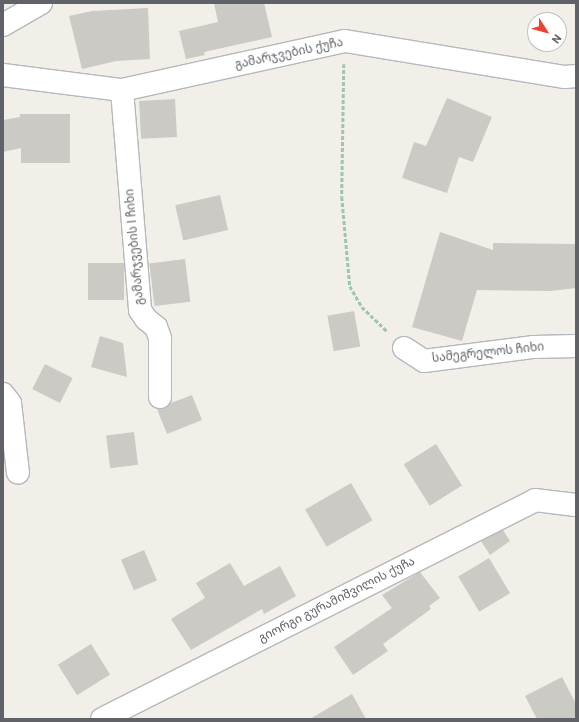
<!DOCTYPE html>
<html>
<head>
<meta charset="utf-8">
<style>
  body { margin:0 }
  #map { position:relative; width:579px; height:722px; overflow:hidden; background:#f1efe8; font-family:Roboto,"Noto Sans Georgian",sans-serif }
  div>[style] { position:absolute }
  .building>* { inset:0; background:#cccac5; transform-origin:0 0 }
  .path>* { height:2.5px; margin-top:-1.25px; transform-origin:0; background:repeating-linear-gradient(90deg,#9cc7a9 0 4px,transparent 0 6px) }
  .roads { filter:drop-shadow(1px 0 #b5b8bc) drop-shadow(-1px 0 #b5b8bc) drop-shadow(0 1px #b5b8bc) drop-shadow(0 -1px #b5b8bc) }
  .minor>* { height:22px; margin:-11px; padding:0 11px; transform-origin:11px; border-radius:11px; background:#fff }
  span { translate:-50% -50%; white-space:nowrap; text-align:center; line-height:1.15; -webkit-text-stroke:3.5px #fff; paint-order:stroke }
  .street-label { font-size:12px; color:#5f6368 }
  .frame { position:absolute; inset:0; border:4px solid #5f6368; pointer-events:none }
  .north { position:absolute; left:527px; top:12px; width:40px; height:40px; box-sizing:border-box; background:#fff; border:1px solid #bfc1c3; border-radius:50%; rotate:126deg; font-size:11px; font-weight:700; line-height:16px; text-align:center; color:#5f6368 }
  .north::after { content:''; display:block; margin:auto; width:14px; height:18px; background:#ea4335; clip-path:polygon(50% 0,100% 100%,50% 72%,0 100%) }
</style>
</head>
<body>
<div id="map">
  <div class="building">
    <i style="clip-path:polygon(214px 3px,264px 3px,272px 37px,204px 52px,205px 55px,186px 59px,179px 31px,218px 22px)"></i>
    <i style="clip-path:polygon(148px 8px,150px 59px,116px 61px,82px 69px,69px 16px,92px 11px)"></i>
    <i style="clip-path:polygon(447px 98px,492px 117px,473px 162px,459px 157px,447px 193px,402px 178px,414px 142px,426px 146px)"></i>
    <i style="left:175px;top:99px;width:38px;height:36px;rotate:87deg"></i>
    <i style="clip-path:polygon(20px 114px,70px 114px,70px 163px,21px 163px,21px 148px,3px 152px,3px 120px,20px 117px)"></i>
    <i style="left:220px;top:195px;width:36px;height:46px;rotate:77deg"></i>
    <i style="clip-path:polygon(440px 232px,493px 250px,493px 243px,576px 244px,576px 288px,551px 291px,477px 290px,462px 341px,412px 327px)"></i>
    <i style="left:185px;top:259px;width:43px;height:36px;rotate:83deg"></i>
    <i style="left:88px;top:263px;width:36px;height:37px"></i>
    <i style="left:354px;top:311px;width:36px;height:27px;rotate:80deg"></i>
    <i style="clip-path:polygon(100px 336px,123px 343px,127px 377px,91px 367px)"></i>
    <i style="left:45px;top:364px;width:31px;height:28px;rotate:27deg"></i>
    <i style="clip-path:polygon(192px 395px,202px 420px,167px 434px,157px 409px,166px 408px,171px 403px)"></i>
    <i style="left:134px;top:432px;width:33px;height:28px;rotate:83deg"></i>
    <i style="left:436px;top:444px;width:49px;height:38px;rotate:58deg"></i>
    <i style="left:351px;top:483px;width:43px;height:53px;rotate:60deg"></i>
    <i style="clip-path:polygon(503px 530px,510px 541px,490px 555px,481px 541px)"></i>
    <i style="left:144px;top:550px;width:33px;height:25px;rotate:67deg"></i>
    <i style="left:489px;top:558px;width:41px;height:36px;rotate:59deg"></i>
    <i style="clip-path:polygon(230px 563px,244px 586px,280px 566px,296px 596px,264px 614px,262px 609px,191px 650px,171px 619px,205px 598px,196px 583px)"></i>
    <i style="clip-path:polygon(420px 572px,440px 598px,429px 606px,431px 609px,383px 644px,388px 651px,353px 675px,334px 647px,392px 608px,382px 595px)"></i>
    <i style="left:91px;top:644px;width:36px;height:39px;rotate:58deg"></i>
    <i style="clip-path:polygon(562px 677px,576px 704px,576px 719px,537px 719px,525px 696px)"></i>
    <i style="clip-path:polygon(352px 694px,366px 719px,310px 719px)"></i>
  </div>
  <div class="path">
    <i style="left:344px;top:64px;width:133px;rotate:90.9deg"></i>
    <i style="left:342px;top:197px;width:89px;rotate:84.9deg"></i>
    <i style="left:350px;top:286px;width:24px;rotate:60deg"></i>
    <i style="left:362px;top:307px;width:36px;rotate:44deg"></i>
  </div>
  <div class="roads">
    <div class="minor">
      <i style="left:3px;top:25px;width:44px;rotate:-30.1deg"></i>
      <i style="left:3px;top:75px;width:120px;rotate:7.2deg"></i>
      <i style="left:122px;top:90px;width:228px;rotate:-12.4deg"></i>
      <i style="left:345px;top:41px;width:223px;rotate:9.3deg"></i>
      <i style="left:565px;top:77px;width:11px;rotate:-5deg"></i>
      <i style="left:122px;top:90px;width:221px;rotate:85.3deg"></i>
      <i style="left:140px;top:310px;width:11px;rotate:56deg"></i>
      <i style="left:146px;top:319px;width:13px;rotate:39deg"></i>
      <i style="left:156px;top:327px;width:12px;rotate:70deg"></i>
      <i style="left:160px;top:338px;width:59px;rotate:90deg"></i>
      <i style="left:404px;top:348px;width:24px;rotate:33deg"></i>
      <i style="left:424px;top:361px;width:111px;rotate:-7.3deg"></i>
      <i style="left:534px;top:347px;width:42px;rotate:-1.4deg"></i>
      <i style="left:3px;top:394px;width:11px;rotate:52deg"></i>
      <i style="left:10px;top:403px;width:70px;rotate:83.5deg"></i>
      <i style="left:102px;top:719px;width:485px;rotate:-26.8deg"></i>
      <i style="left:535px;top:500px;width:41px;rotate:7deg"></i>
    </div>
  </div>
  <div class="street-label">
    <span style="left:289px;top:54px;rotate:-12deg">გამარჯვების ქუჩა</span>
    <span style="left:135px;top:247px;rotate:-95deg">გამარჯვების I ჩიხი</span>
    <span style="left:488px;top:353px;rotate:-6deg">სამეგრელოს ჩიხი</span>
    <span style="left:337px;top:600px;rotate:-27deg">გიორგი გურამიშვილის ქუჩა</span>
  </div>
  <div class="frame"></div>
  <div class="north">N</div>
</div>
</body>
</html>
